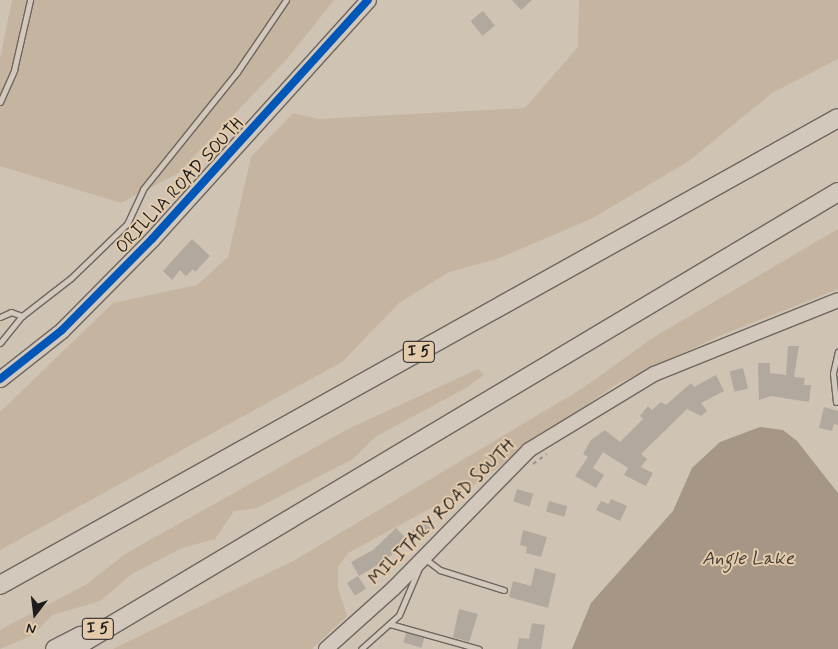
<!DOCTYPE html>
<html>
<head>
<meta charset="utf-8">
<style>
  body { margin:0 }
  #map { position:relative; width:838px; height:649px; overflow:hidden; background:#cfc3b3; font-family:Mynerve,sans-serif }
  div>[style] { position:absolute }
  .green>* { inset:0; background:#c5b49f }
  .water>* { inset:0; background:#a59686 }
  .building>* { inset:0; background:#b1a99e; transform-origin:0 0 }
  .path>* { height:2px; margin-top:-1px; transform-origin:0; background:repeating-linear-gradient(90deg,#948d85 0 4px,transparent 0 8px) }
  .roads { filter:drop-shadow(1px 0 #6d6760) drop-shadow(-1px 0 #6d6760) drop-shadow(0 1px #6d6760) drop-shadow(0 -1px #6d6760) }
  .lane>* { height:5px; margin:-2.5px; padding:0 2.5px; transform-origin:2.5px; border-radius:2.5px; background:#d2c8bc }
  .secondary>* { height:14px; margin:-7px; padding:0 7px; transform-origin:7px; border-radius:7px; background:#d2c8bc }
  .primary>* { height:15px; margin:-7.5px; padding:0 7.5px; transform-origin:7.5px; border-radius:7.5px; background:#d2c8bc }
  .highway>* { height:18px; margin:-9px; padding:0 9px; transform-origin:9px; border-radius:9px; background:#d2c8bc }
  .cycleway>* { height:8px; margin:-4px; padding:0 4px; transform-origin:4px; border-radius:4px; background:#0057b8 }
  span { translate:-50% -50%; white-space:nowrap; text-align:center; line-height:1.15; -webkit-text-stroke:4px #e4cbac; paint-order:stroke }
  .shield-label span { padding:1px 4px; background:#e4cbac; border:1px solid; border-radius:4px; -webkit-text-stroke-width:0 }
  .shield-label { font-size:16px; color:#1c1c1c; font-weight:700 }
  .street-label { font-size:18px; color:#1c1c1c }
  .water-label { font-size:19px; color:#46403a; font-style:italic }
  .north { position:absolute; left:10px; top:589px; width:50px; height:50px; -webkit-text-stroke:4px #e4cbac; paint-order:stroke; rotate:195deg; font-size:14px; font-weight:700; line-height:20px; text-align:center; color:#1c1c1c }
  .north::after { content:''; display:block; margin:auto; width:18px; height:22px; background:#1c1c1c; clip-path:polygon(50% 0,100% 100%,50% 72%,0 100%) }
</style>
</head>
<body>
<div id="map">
  <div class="green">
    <i style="clip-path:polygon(12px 0,334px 0,287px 59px,177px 174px,121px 203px,0 166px,0 59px)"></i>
    <i style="clip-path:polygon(579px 0,838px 0,838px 59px,772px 93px,689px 161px,591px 219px,497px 259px,449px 272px,399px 303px,342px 362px,0 550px,0 412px,113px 303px,197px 285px,228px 257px,251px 157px,293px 113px,319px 119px,525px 108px,578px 47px)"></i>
    <i style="clip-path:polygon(838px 229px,838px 289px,719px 336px,615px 385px,472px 486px,348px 553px,338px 567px,338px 588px,347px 616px,312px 649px,113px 649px,295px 560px,583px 388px,654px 337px)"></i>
    <i style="clip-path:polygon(478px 369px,484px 375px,464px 389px,375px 437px,353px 459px,257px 508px,234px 511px,215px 539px,182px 548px,132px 574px,100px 601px,52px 615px,33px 635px,0 649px,0 630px,87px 584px,125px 554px,348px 429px)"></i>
  </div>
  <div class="water">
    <i style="clip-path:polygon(760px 427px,783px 430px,797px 441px,838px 493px,838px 649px,572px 649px,591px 603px,673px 511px,692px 468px,720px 442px)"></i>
  </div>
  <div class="building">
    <i style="clip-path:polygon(512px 0,532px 0,521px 10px)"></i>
    <i style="left:483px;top:11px;width:19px;height:16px;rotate:51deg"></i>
    <i style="clip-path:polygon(192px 239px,210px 256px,195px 272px,193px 269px,186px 276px,180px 270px,172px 280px,163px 271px)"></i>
    <i style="clip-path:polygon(788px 346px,799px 346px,794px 377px,805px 378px,804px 385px,811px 385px,809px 402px,771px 396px,759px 400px,758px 363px,770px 363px,770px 373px,786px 375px)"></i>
    <i style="left:743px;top:368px;width:21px;height:14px;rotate:76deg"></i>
    <i style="clip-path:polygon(716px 375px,724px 391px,701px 403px,707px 411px,701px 416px,687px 409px,641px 454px,647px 459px,641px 467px,653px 473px,646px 486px,624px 475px,628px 468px,603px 452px,593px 468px,604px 475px,596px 488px,575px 476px,588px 457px,583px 454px,591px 440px,605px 430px,620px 442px,643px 419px,640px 416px,648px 406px,652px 410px,661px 402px,666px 405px,691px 383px,694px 387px)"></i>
    <i style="clip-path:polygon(824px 407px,838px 411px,838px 425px,834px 424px,832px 431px,819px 428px)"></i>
    <i style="left:517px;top:489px;width:17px;height:13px;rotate:17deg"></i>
    <i style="clip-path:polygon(611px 499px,627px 506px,620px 521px,596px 510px,601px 501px,609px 504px)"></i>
    <i style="left:549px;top:501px;width:19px;height:11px;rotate:16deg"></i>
    <i style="left:422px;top:520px;width:12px;height:15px;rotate:42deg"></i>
    <i style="clip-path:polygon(396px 528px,408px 540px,386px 560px,359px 576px,351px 562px,373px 550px)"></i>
    <i style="clip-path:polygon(523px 530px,547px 537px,541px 557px,526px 553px,527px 547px,520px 545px)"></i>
    <i style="clip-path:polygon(535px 568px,556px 574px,548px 608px,509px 597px,513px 581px,531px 586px)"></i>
    <i style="left:358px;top:576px;width:15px;height:13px;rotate:58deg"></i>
    <i style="clip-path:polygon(459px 609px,478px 614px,469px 642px,453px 637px)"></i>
    <i style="clip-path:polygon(532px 623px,545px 625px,541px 649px,517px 649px,519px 638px,529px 639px)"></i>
    <i style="left:406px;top:633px;width:19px;height:10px;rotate:16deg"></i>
  </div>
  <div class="path">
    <i style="left:533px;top:464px;width:17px;rotate:-36deg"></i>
  </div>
  <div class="roads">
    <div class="lane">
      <i style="left:0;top:102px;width:35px;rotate:-66deg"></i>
      <i style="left:14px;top:70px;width:72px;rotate:-77.1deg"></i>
      <i style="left:0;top:317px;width:12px;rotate:-24deg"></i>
      <i style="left:11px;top:312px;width:12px;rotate:20deg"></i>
      <i style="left:0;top:343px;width:35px;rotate:-51deg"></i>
      <i style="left:22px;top:316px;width:62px;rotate:-37.8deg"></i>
      <i style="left:71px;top:278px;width:78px;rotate:-44deg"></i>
      <i style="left:127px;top:224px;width:38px;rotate:-65deg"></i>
      <i style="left:143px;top:189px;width:150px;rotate:-51.2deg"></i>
      <i style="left:237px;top:72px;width:87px;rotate:-55.8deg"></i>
      <i style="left:836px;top:402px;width:29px;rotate:-96deg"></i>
      <i style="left:833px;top:373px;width:22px;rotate:-77deg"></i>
      <i style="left:424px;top:558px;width:20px;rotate:37deg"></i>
      <i style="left:440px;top:570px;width:67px;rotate:17.4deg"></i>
      <i style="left:390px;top:624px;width:92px;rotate:15.7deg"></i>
      <i style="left:361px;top:649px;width:51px;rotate:-41.8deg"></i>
      <i style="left:399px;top:615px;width:51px;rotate:-66.9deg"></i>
    </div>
    <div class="secondary">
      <i style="left:326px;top:649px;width:91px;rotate:-41.9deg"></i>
      <i style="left:394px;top:588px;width:193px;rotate:-45.6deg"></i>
      <i style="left:529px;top:450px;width:146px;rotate:-31.3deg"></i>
      <i style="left:654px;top:374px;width:198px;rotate:-21.9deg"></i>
    </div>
    <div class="primary">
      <i style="left:0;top:379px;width:79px;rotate:-38.3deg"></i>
      <i style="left:62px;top:330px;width:128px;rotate:-45.3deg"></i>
      <i style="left:152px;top:239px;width:322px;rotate:-47.9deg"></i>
    </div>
    <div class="highway">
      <i style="left:0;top:585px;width:959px;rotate:-29.13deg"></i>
      <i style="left:55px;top:649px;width:29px;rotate:-27deg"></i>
      <i style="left:72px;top:649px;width:892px;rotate:-30.82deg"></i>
    </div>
  </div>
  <div class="cycleway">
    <i style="left:0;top:379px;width:79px;rotate:-38.3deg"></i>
    <i style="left:62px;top:330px;width:128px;rotate:-45.3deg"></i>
    <i style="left:152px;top:239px;width:322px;rotate:-47.9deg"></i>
  </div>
  <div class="shield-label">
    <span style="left:419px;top:352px">I 5</span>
    <span style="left:98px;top:629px">I 5</span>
  </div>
  <div class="street-label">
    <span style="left:180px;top:186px;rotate:-47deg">ORILLIA ROAD SOUTH</span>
    <span style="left:442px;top:512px;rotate:-45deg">MILITARY ROAD SOUTH</span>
  </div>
  <div class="water-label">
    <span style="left:748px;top:559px">Angle Lake</span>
  </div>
  <div class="north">N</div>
</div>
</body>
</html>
